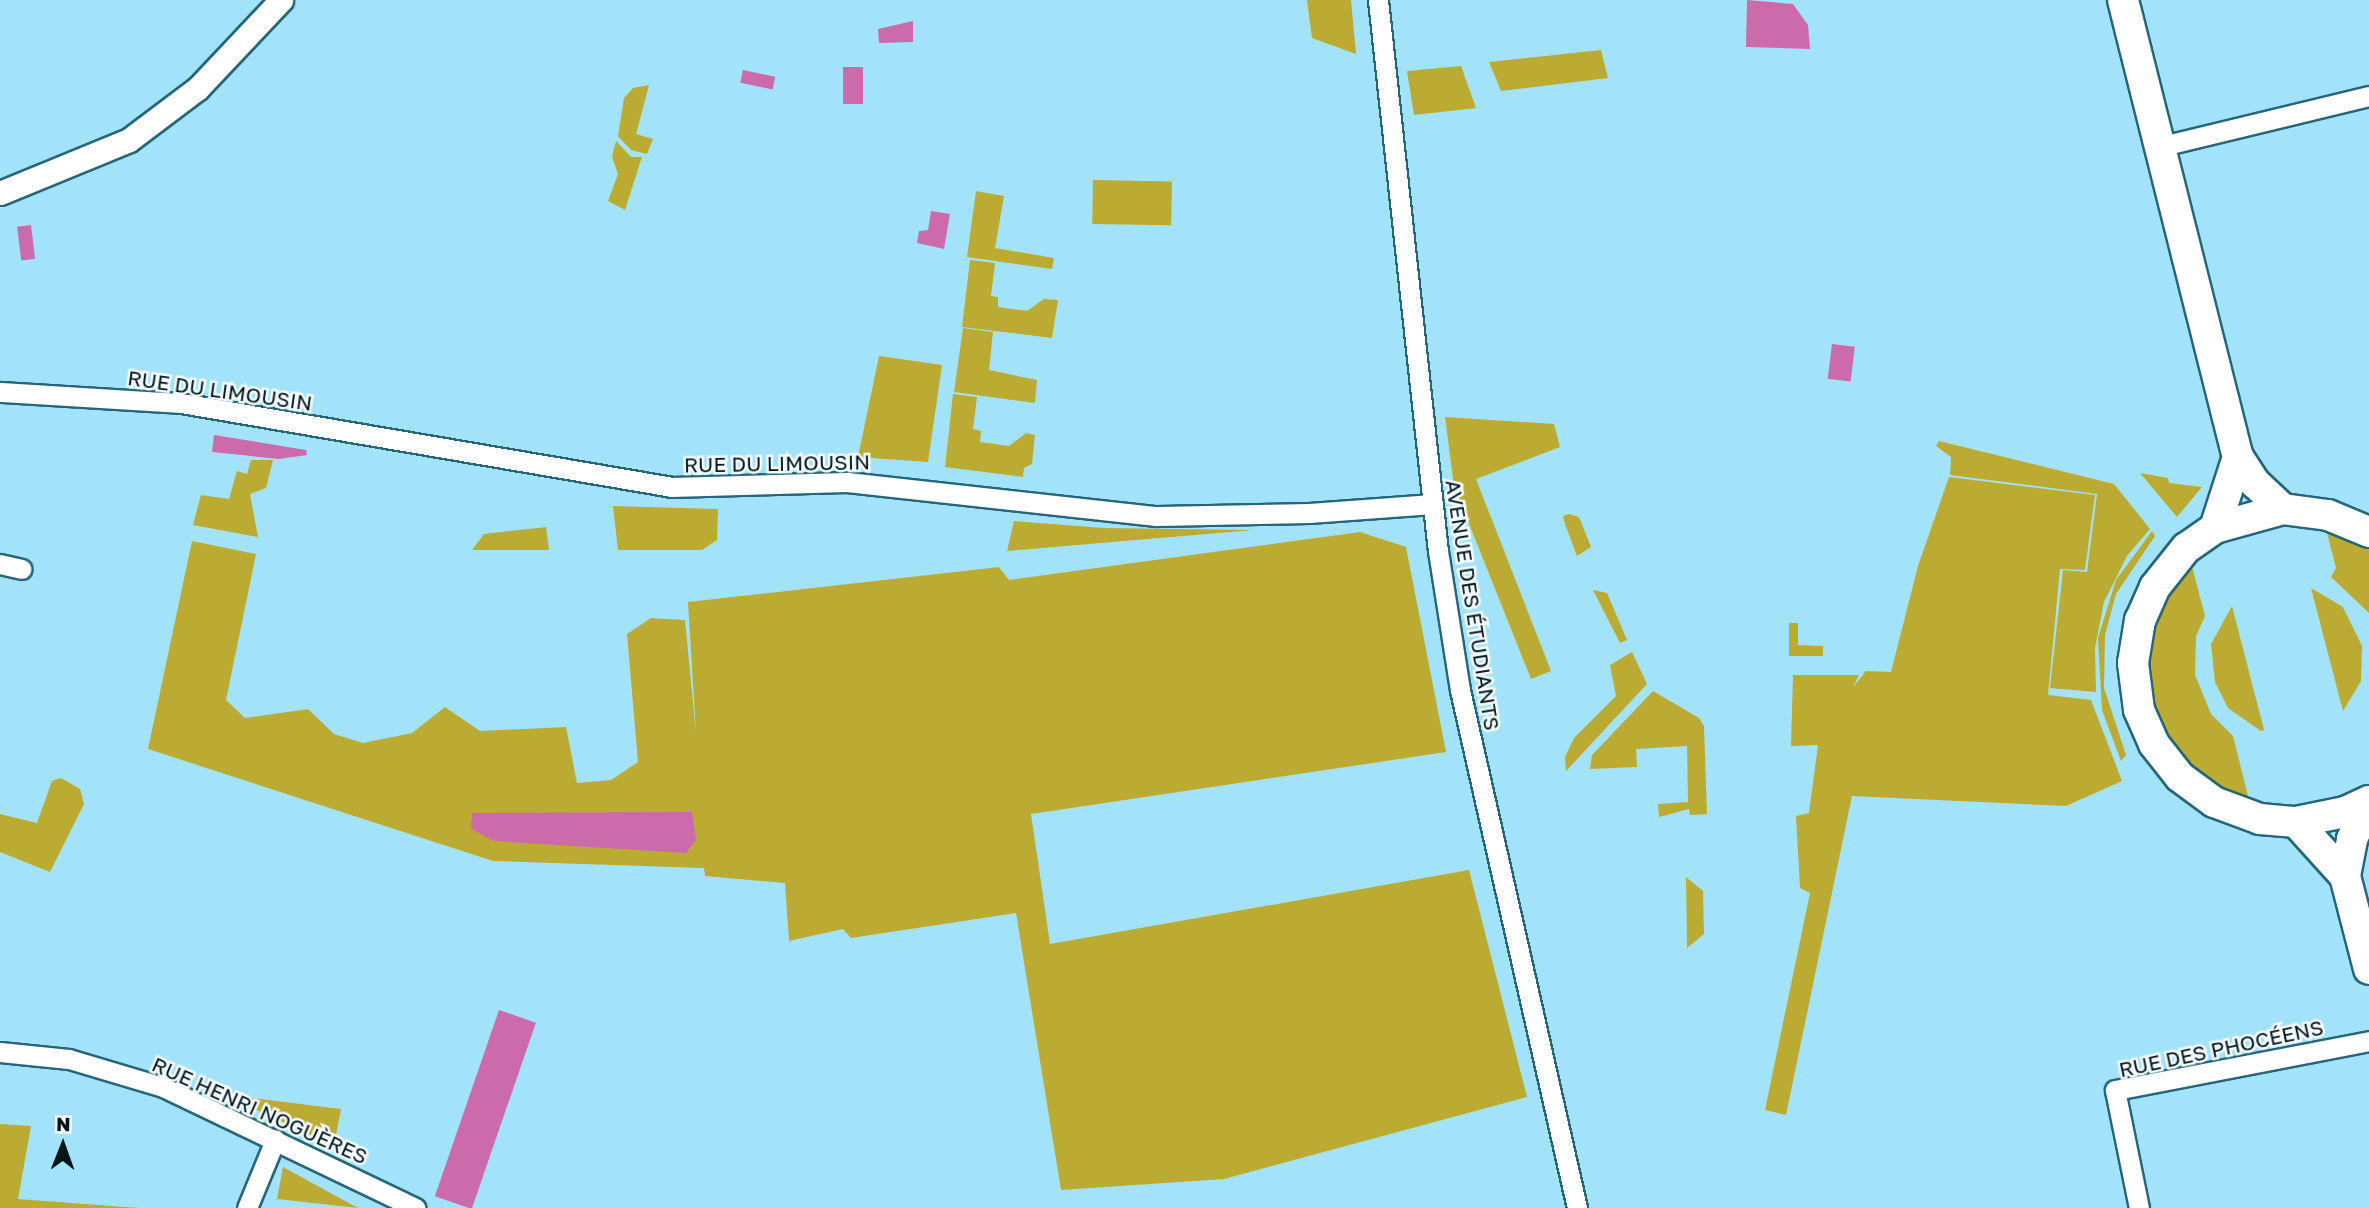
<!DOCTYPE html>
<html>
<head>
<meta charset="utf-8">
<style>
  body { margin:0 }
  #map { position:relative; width:2369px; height:1208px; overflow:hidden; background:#a3e3f9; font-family:"Golos Text",sans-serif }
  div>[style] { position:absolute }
  .green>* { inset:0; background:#bbab32; transform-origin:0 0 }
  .water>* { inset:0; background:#cc6bac; transform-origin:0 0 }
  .roads { filter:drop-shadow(2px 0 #26667a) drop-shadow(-2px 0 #26667a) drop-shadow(0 2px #26667a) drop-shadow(0 -2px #26667a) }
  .minor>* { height:19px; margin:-9.5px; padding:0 9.5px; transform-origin:9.5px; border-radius:9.5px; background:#fff }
  .tertiary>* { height:23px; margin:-11.5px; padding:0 11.5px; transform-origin:11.5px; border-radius:11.5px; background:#fff }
  .primary>* { height:30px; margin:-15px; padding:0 15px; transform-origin:15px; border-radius:15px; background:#fff }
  span { translate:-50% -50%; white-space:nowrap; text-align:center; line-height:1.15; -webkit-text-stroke:5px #f4fafc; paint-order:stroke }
  .street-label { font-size:21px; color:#00161d }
  .north { position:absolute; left:28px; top:1110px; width:70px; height:70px; -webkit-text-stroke:5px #f4fafc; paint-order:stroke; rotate:1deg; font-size:19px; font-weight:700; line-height:28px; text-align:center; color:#00161d }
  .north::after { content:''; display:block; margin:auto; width:24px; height:32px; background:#00161d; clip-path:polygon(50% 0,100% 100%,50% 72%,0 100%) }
</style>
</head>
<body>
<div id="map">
  <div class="green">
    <i style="clip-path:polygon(1307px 0,1351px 0,1356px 54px,1312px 38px)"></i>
    <i style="clip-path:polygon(1601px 50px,1608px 78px,1501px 91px,1489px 62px)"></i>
    <i style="clip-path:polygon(1461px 66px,1476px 108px,1414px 115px,1407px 71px)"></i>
    <i style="clip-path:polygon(649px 85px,636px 134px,653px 139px,647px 154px,631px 150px,618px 136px,624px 98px,633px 88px)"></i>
    <i style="clip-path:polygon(616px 141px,631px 157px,642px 157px,625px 210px,608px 201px,618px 174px,612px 157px)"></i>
    <i style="left:1093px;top:180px;width:79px;height:44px;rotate:1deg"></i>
    <i style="clip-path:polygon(976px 191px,1004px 196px,995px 248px,1054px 258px,1052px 269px,967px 257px)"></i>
    <i style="clip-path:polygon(970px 260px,995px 263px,991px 296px,998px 297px,998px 307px,1027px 311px,1044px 299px,1058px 300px,1052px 338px,962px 327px)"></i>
    <i style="clip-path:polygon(963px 328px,993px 332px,989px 370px,1037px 380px,1035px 403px,954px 392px)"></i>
    <i style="clip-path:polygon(879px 356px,942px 365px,928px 462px,858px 457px)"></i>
    <i style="clip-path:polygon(953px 394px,977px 397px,973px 429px,981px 431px,980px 442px,1009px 446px,1026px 433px,1035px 435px,1032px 464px,1024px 468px,1023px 477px,945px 467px)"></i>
    <i style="clip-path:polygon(1445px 417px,1554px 424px,1560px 447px,1476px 479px,1551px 671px,1531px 679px,1454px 486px)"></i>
    <i style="clip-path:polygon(1939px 441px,2114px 484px,2150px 529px,2127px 556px,2104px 602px,2095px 648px,2096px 692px,2050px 688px,2063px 570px,2087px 572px,2097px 494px,1950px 475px,1951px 457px,1936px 446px)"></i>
    <i style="clip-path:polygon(251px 460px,273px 460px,266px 488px,250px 494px,258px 537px,193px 525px,201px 495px,229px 499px,237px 471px,247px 474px)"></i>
    <i style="clip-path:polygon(2140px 473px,2168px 478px,2169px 483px,2202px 487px,2177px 517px)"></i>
    <i style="clip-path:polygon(1949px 477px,2095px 495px,2085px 570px,2060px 569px,2048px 695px,2091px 700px,2122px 781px,2066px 806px,1852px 796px,1786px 1115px,1765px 1110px,1810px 893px,1800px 888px,1796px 816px,1809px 813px,1818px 745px,1791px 746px,1793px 675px,1859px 675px,1853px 687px,1866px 671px,1891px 672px,1918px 566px)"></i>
    <i style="clip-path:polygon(613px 506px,718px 509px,717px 540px,702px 550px,618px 550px)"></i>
    <i style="clip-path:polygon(1569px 514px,1579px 517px,1591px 547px,1577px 556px,1565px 524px,1563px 516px)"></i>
    <i style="clip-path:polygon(1014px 521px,1104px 528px,1253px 530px,1007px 551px)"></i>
    <i style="clip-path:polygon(2325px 525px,2369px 546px,2369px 613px,2331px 577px,2336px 568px)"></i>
    <i style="clip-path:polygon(546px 527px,549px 550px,472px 550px,484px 534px)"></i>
    <i style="clip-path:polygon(2152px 531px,2155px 536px,2116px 594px,2105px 635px,2104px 688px,2126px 755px,2121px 761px,2102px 710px,2098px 638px,2116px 580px)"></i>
    <i style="clip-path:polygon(1360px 532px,1406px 547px,1446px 752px,1031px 814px,1050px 944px,1469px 870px,1527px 1097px,1224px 1179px,1061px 1190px,1016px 913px,851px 938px,843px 929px,789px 941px,785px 883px,705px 876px,704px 868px,493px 861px,148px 749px,192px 541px,256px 554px,226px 700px,245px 718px,308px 709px,334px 734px,363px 743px,412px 733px,445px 707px,480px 731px,566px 727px,577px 783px,611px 780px,638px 762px,627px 634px,651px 618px,685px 620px,696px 733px,688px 602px,999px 567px,1009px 580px)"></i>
    <i style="clip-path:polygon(2190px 559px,2205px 616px,2196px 636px,2195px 675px,2211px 714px,2233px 736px,2250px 804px,2182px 762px,2156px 721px,2145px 674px,2155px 612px)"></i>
    <i style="clip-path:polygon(2311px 588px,2343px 607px,2362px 646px,2361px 681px,2343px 711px)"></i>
    <i style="clip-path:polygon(1593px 590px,1607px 593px,1627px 640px,1620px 643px)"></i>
    <i style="clip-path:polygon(2232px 606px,2264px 730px,2261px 731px,2228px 708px,2215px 682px,2211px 644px)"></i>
    <i style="clip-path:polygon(1789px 623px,1798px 623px,1798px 645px,1823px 646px,1823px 656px,1789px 656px)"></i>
    <i style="clip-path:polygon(1632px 652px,1647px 684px,1566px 771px,1565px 757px,1574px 738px,1616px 696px,1610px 665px)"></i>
    <i style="clip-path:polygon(1653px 691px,1699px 718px,1704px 726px,1707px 814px,1690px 815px,1689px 809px,1659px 817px,1658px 804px,1688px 802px,1687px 746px,1636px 749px,1637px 767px,1590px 769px,1592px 755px)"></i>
    <i style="clip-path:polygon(61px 778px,80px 789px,84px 804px,50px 872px,0 852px,0 814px,37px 823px,52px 781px)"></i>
    <i style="clip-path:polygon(1686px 877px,1703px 891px,1704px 934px,1687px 948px)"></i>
    <i style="clip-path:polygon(252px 1098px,341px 1109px,334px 1146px,255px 1109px)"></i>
    <i style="clip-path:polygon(0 1124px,31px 1126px,18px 1199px,139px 1208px,0 1208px)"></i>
    <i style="clip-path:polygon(283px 1167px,358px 1208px,277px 1199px)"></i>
  </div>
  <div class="water">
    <i style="clip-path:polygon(1747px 0,1793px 4px,1808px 25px,1810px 49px,1746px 47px)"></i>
    <i style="clip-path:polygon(913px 21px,913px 42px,879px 43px,878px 29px)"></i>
    <i style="left:843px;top:67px;width:20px;height:37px"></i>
    <i style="left:743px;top:70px;width:33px;height:13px;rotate:12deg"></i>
    <i style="clip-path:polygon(931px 211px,950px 214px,944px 249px,917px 243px,919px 231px,928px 230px)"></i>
    <i style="left:31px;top:225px;width:34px;height:14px;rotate:83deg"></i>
    <i style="left:1832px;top:344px;width:23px;height:35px;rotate:7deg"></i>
    <i style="clip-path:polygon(214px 435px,306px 450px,307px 455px,279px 459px,212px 452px)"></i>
    <i style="clip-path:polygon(692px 812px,696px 840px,686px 853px,494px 841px,471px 829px,472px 813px)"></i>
    <i style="left:499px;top:1010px;width:39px;height:197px;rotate:19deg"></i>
  </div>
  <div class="roads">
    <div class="minor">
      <i style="left:1378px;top:0;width:554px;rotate:83.79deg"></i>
      <i style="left:1438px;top:551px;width:141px;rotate:81deg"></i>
      <i style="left:1460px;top:690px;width:531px;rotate:77.27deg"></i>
      <i style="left:2158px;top:147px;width:217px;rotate:-13.6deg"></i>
      <i style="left:0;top:392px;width:181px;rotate:3.5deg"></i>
      <i style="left:181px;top:403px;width:497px;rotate:9.7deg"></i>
      <i style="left:671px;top:487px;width:176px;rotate:-1.6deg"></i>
      <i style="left:847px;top:482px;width:311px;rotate:6.3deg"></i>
      <i style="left:1156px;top:516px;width:153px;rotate:-1.1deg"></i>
      <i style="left:1309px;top:513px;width:124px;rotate:-4.2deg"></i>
      <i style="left:0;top:564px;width:22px;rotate:13deg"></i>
      <i style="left:0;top:1052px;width:69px;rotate:5.8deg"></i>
      <i style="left:69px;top:1059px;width:98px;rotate:16.6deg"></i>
      <i style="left:163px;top:1087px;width:280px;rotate:25.6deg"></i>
      <i style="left:247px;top:1208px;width:74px;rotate:-67.6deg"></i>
      <i style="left:2139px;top:1208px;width:120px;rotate:-101.5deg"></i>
      <i style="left:2115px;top:1090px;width:259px;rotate:-10.9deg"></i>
    </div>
    <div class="tertiary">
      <i style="left:0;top:193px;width:139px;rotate:-22.3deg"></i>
      <i style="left:129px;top:140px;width:86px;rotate:-37deg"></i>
      <i style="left:198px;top:88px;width:121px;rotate:-46.7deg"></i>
    </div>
    <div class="primary">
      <i style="left:2123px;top:0;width:471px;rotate:75.9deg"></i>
      <i style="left:2238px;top:457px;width:31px;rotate:57deg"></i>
      <i style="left:2255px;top:483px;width:38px;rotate:43deg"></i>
      <i style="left:2215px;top:528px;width:75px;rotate:-72.1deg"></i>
      <i style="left:2369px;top:532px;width:44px;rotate:-157.5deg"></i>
      <i style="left:2328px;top:515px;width:45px;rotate:-172.4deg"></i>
      <i style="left:2283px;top:509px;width:71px;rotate:164.4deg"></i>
      <i style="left:2215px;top:528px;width:35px;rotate:145deg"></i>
      <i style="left:2186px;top:548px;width:50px;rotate:128.5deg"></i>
      <i style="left:2155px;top:587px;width:36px;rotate:114deg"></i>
      <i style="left:2140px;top:620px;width:44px;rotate:99.2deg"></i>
      <i style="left:2133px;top:663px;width:47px;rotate:82.7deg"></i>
      <i style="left:2139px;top:710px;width:37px;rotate:66deg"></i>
      <i style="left:2154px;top:744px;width:42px;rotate:51.8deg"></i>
      <i style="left:2180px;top:777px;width:42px;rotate:36.3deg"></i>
      <i style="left:2214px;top:802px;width:49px;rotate:20.3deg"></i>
      <i style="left:2260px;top:819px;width:36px;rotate:5deg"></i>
      <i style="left:2296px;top:822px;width:50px;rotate:-11.5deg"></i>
      <i style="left:2345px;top:812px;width:26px;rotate:-25deg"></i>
      <i style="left:2296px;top:822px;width:73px;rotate:47.8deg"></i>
      <i style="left:2345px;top:876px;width:96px;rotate:75.5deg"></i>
      <i style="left:2345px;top:876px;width:38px;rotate:-79deg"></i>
      <i style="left:2352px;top:839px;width:41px;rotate:-65.3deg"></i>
    </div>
  </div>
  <div class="street-label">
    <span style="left:220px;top:390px;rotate:8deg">RUE DU LIMOUSIN</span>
    <span style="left:777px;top:463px;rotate:-1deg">RUE DU LIMOUSIN</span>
    <span style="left:1473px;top:605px;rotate:81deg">AVENUE DES ÉTUDIANTS</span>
    <span style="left:2221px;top:1048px;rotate:-12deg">RUE DES PHOCÉENS</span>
    <span style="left:260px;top:1110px;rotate:24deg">RUE HENRI NOGUÈRES</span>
  </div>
  <div class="north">N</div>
</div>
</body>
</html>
